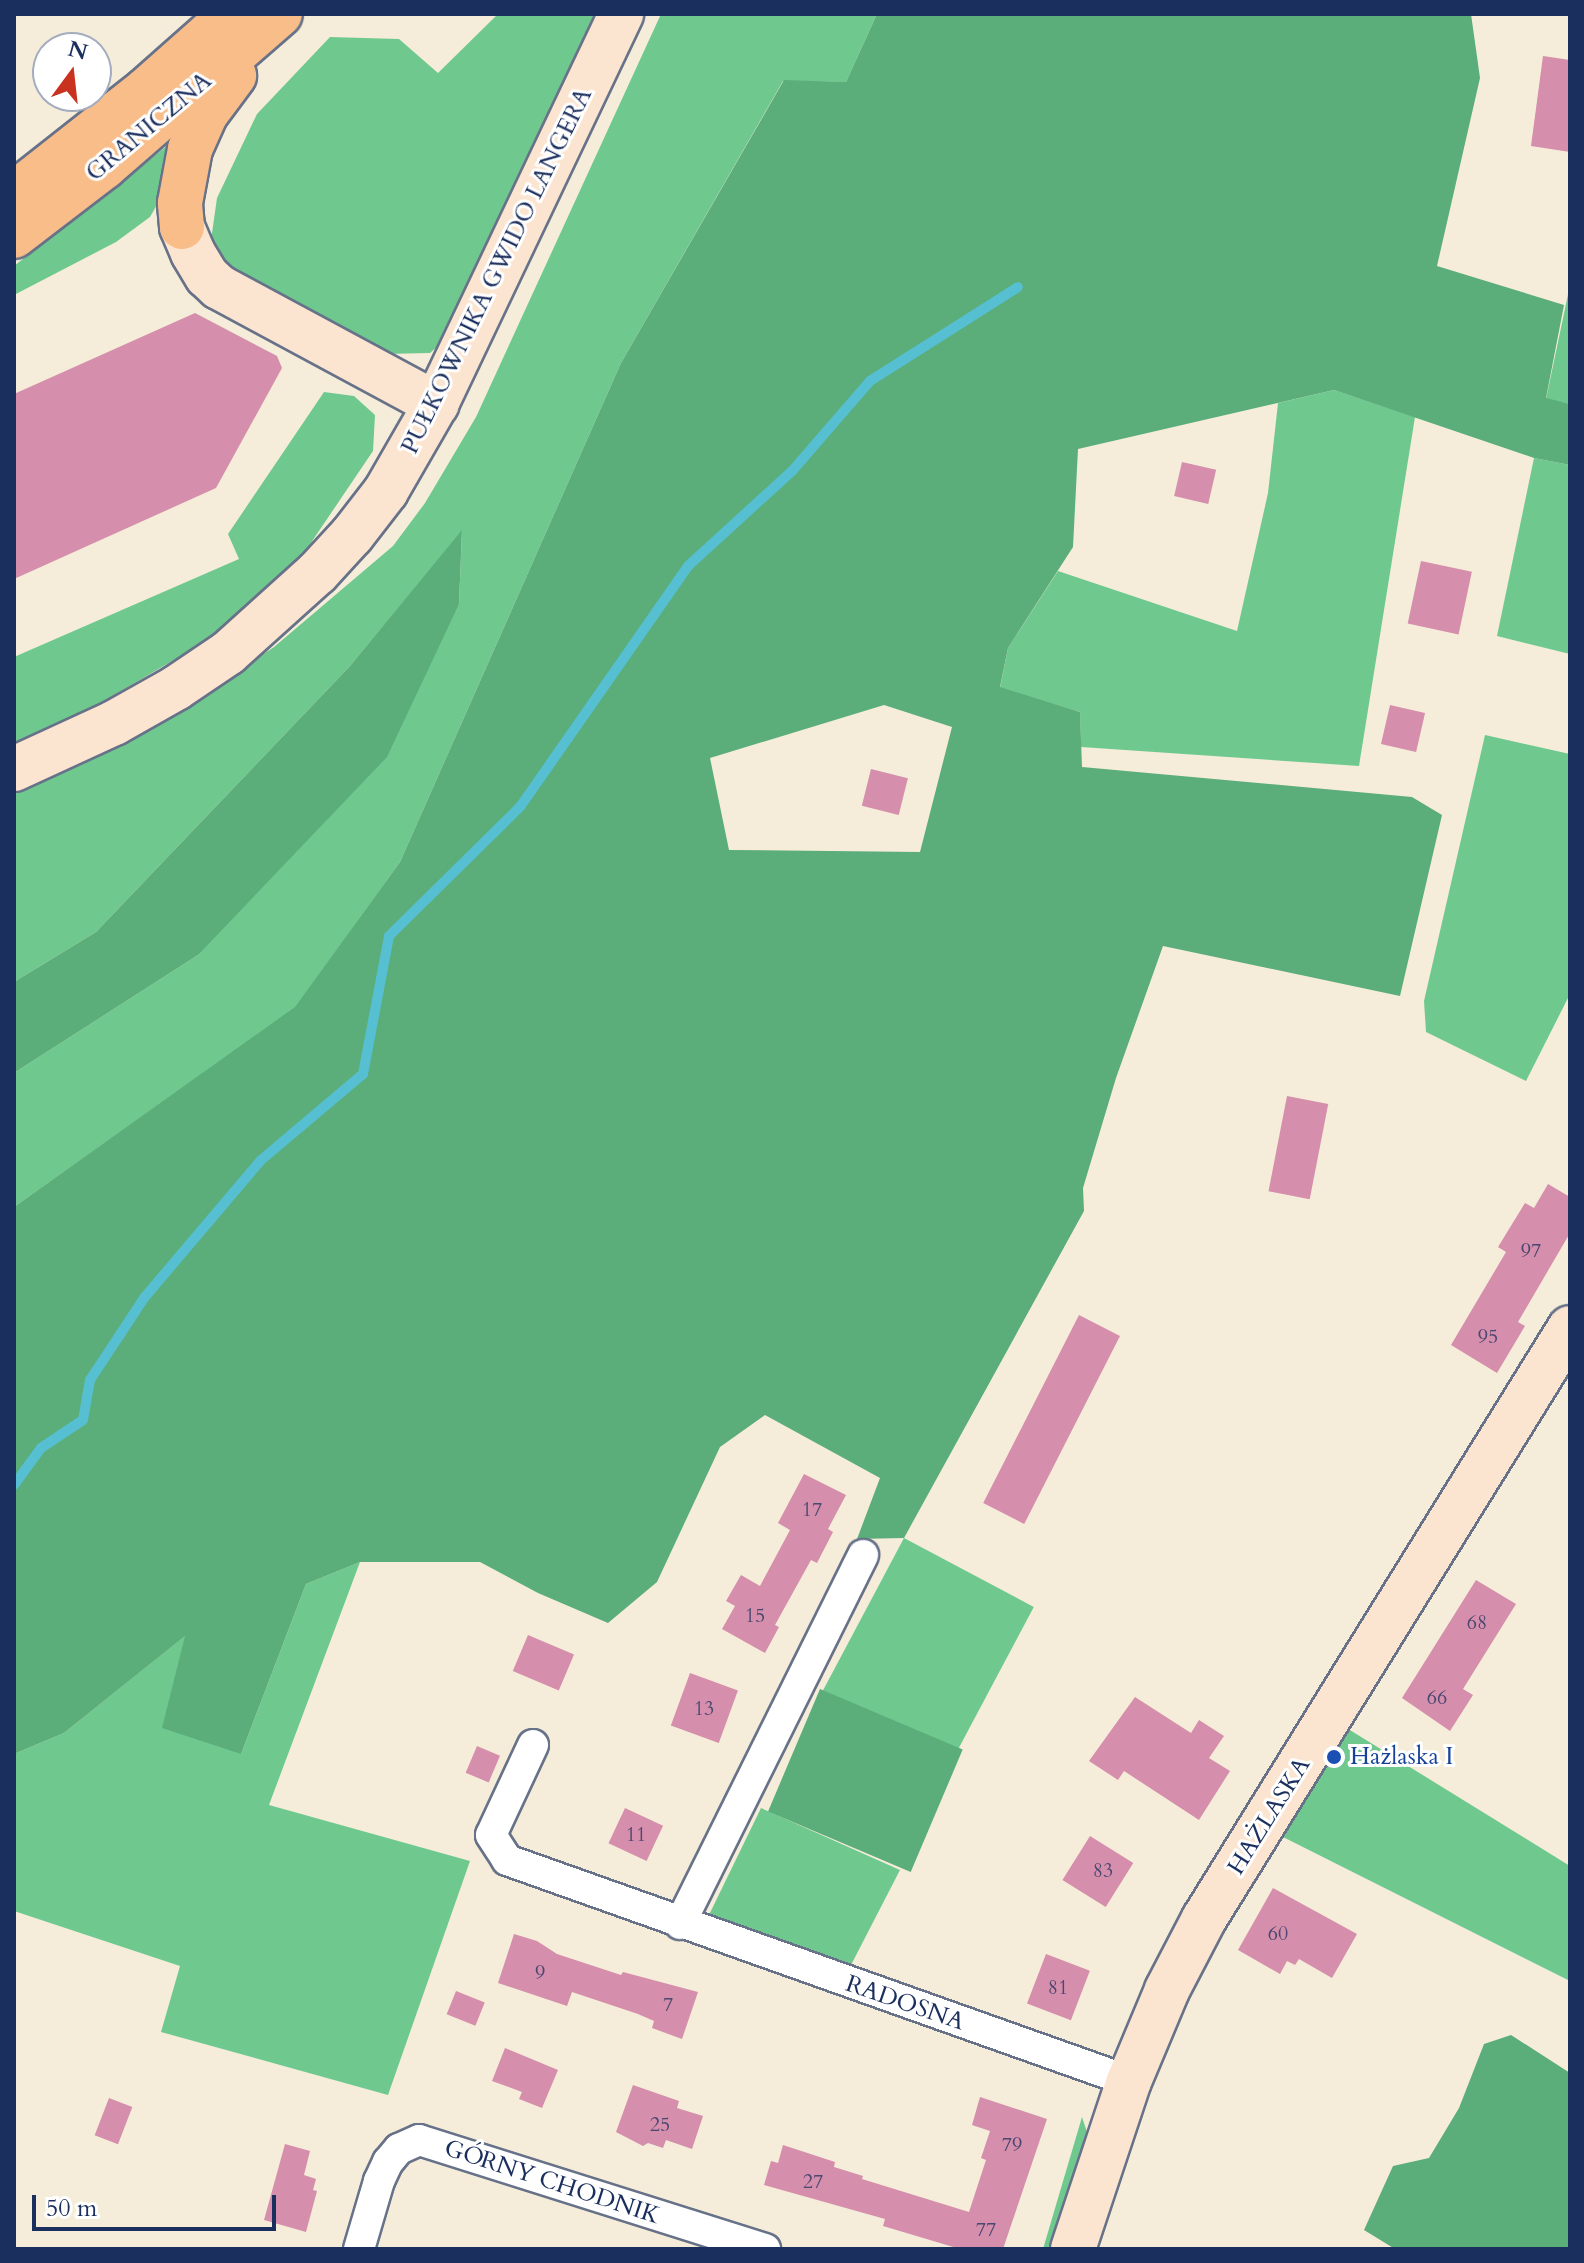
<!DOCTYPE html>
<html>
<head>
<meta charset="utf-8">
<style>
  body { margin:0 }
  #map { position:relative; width:1584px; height:2263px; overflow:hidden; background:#f5edd9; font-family:Cardo,serif }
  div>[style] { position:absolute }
  .green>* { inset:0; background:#6fc98f; transform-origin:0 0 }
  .forest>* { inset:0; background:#5bad7a; transform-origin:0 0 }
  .stream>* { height:10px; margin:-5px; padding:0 5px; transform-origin:5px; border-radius:5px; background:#56c0d2 }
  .building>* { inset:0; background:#d58eab; transform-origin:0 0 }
  .roads { filter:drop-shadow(2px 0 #677289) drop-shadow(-2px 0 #677289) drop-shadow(0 2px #677289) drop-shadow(0 -2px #677289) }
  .street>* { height:30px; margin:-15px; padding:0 15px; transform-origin:15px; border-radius:15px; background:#fff }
  .secondary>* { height:44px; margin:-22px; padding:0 22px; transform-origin:22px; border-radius:22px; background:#fce5d0 }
  .highway>* { height:44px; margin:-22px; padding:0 22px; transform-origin:22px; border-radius:22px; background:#f8bd89 }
  .dots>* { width:22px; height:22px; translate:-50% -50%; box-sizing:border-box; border:4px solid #fff; border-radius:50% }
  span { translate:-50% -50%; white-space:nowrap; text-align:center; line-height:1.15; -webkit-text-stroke:6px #fff; paint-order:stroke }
  .number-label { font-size:20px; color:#4a4771 }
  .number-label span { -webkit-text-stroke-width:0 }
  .street-label { font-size:24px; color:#1b2f5e }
  .transit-label { font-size:24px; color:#164399 }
  .left { translate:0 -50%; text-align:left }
  .frame { position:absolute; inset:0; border:16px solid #1b2f5e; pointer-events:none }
  .north { position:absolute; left:32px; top:32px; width:80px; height:80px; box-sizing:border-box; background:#fff; border:2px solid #a4acbf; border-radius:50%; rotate:15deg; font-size:22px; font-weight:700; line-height:32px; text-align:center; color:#1b2f5e }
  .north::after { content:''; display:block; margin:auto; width:28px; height:36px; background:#c8321e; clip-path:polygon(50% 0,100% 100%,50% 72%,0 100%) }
  .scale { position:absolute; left:32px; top:2195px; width:244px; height:36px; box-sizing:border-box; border:4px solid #1b2f5e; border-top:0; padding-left:10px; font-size:24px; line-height:28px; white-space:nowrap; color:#1b2f5e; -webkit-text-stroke:6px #fff; paint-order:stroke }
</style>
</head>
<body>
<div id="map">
  <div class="green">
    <i style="clip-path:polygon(498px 14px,606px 14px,454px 332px,430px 353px,384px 354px,226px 267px,211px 240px,217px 198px,257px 114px,330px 37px,399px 39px,438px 73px)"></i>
    <i style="clip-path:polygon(661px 14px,877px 14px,846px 82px,783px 81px,621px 363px,400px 862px,295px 1008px,14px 1207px,14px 1073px,198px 955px,459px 604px,462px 531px,350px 666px,96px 932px,14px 982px,14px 792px,145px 732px,274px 647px,393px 546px,425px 503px,476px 417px)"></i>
    <i style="clip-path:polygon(172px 142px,158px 203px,150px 217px,116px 242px,14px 295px,14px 266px)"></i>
    <i style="clip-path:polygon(1570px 285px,1570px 404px,1546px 399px)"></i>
    <i style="clip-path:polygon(1334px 390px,1415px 417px,1359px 766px,1081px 747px,1080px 712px,1000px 688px,1008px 648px,1058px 571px,1237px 631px,1268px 493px,1278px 403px)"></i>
    <i style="clip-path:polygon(324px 392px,354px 396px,375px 415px,373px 451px,298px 562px,203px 643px,49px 733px,14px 749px,14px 657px,239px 559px,228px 534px)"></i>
    <i style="clip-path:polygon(1534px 458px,1570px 465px,1570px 654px,1497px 636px)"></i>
    <i style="clip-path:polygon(1485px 735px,1570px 754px,1570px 994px,1526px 1081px,1426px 1032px,1424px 1001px)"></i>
    <i style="left:904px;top:1538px;width:147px;height:173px;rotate:28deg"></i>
    <i style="clip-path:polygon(360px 1562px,269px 1805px,470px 1861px,388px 2095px,161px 2032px,180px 1966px,14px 1911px,14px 1754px,64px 1733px,186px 1635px,241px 1754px,306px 1584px)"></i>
    <i style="clip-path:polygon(1345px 1727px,1570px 1866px,1570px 1981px,1279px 1835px)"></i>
    <i style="clip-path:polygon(761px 1808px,900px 1870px,851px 1965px,730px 1931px,708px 1917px)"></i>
    <i style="clip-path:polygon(1082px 2117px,1088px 2135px,1056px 2247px,1043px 2249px)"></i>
  </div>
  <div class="forest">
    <i style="clip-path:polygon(evenodd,877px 14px,1471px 14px,1480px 78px,1437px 266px,1564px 305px,1546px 398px,1570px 404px,1570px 465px,1534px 458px,1334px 390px,1078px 449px,1073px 547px,1008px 648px,1000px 687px,1080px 712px,1082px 767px,1412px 797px,1442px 815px,1400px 996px,1163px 946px,1116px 1078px,1083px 1188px,1084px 1211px,904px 1538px,857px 1539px,880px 1478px,765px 1415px,720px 1447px,657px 1582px,608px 1623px,538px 1593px,480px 1562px,360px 1562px,306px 1584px,241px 1754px,162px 1728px,185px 1636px,64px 1733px,14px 1754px,14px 1207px,295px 1007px,400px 862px,621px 363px,784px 80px,846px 82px,877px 14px,884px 705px,952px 727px,920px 852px,729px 850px,710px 758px,884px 705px)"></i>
    <i style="clip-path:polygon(462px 530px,459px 604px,387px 757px,198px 955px,14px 1073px,14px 982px,96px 932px,350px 666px)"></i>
    <i style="left:820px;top:1689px;width:155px;height:133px;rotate:23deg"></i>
    <i style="clip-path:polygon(1511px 2035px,1570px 2073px,1570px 2249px,1395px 2249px,1364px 2230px,1393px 2166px,1429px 2158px,1459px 2108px,1484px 2044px)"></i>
  </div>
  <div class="stream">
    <i style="left:14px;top:1485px;width:46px;rotate:-53.9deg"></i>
    <i style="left:41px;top:1448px;width:50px;rotate:-33.7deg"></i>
    <i style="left:83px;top:1420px;width:41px;rotate:-80.1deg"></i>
    <i style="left:90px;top:1380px;width:98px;rotate:-56.6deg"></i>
    <i style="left:144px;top:1298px;width:180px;rotate:-49.7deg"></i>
    <i style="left:260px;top:1161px;width:135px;rotate:-40.2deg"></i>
    <i style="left:363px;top:1074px;width:140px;rotate:-79.3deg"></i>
    <i style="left:389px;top:936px;width:184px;rotate:-44.6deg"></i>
    <i style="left:520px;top:807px;width:294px;rotate:-55.1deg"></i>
    <i style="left:688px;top:566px;width:142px;rotate:-42.4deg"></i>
    <i style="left:793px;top:470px;width:118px;rotate:-49.1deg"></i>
    <i style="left:870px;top:381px;width:175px;rotate:-32.4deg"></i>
  </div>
  <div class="building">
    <i style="clip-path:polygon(1543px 56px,1570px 60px,1570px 152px,1531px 146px)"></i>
    <i style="clip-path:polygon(195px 313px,277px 356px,282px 368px,216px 488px,14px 579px,14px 394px)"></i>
    <i style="left:1182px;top:462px;width:35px;height:35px;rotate:13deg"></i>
    <i style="left:1421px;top:561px;width:52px;height:64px;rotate:12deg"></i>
    <i style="left:1390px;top:705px;width:36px;height:40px;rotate:13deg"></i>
    <i style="left:871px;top:769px;width:38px;height:38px;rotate:14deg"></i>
    <i style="left:1287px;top:1096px;width:42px;height:97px;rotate:11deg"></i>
    <i style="clip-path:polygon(1548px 1184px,1570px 1197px,1570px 1233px,1518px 1322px,1525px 1326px,1497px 1373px,1451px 1345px,1506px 1252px,1498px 1247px,1525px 1203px,1534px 1208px)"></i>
    <i style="left:1079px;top:1315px;width:46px;height:211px;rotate:27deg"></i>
    <i style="clip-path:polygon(804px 1474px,846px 1495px,828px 1529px,833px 1532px,817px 1563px,811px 1560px,775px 1625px,779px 1627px,765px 1653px,722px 1629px,735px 1606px,726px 1601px,741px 1575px,760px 1586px,790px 1530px,778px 1523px)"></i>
    <i style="clip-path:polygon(1476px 1580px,1516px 1604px,1463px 1689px,1473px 1695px,1450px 1731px,1402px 1698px)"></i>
    <i style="left:528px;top:1635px;width:50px;height:39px;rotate:23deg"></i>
    <i style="left:690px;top:1673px;width:51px;height:56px;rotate:20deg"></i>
    <i style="clip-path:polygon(1135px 1697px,1191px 1733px,1199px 1720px,1224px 1736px,1209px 1758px,1230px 1771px,1199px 1820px,1124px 1771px,1118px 1780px,1089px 1761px)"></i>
    <i style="left:477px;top:1746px;width:25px;height:29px;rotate:23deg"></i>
    <i style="left:625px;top:1808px;width:42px;height:39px;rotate:25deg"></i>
    <i style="left:1090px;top:1836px;width:51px;height:52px;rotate:32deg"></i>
    <i style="clip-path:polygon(1273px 1888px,1357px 1934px,1332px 1978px,1299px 1959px,1295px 1965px,1287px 1961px,1280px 1974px,1238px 1950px)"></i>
    <i style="clip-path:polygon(514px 1934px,537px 1941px,557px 1954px,621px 1975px,623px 1972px,698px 1992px,682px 2039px,652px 2028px,654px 2021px,638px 2014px,572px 1992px,567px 2006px,498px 1983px)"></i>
    <i style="left:1046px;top:1954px;width:47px;height:53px;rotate:21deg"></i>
    <i style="left:456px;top:1991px;width:31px;height:25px;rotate:22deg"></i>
    <i style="clip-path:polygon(505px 2048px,558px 2070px,542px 2108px,519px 2099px,522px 2092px,492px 2081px)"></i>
    <i style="clip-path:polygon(633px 2085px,679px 2101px,677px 2108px,703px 2116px,692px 2149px,666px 2140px,663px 2148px,648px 2143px,643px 2146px,616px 2132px)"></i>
    <i style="clip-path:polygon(980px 2097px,1047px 2119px,1003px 2249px,960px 2249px,883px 2226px,885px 2219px,764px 2185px,771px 2161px,778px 2163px,783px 2145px,835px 2162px,834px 2167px,863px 2176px,862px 2179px,969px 2212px,986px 2160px,981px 2158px,990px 2131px,972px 2125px)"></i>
    <i style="left:109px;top:2098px;width:25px;height:40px;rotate:21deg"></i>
    <i style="clip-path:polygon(285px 2144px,310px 2151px,304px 2175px,316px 2179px,313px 2190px,317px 2191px,306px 2232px,264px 2220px)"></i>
  </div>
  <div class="roads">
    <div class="street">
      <i style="left:533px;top:1745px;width:99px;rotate:115deg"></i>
      <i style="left:491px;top:1835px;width:30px;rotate:57deg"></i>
      <i style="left:507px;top:1860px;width:660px;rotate:19.56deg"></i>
      <i style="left:680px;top:1924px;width:412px;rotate:-63.6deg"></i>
      <i style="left:359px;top:2249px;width:71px;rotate:-73.6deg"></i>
      <i style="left:379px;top:2181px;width:21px;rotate:-65deg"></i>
      <i style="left:388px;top:2162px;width:17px;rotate:-50deg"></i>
      <i style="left:399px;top:2149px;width:22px;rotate:-24deg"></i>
      <i style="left:419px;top:2140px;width:363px;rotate:17.5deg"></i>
    </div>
    <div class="secondary">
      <i style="left:182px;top:227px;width:28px;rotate:67deg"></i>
      <i style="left:193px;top:253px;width:27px;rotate:59deg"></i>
      <i style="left:207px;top:276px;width:16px;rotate:43deg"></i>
      <i style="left:219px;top:287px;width:247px;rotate:28.3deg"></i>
      <i style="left:14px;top:769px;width:110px;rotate:-24.7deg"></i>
      <i style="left:114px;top:723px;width:71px;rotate:-29.4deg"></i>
      <i style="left:176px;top:688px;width:63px;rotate:-33.9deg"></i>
      <i style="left:228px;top:653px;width:120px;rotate:-42deg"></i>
      <i style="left:317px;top:573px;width:52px;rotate:-47.4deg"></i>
      <i style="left:352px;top:535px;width:56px;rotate:-52.3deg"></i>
      <i style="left:386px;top:491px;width:100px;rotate:-60.1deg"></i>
      <i style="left:436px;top:404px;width:432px;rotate:-64.6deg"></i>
      <i style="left:1073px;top:2249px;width:177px;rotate:-71.6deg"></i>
      <i style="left:1129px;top:2081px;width:99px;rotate:-67.3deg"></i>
      <i style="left:1167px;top:1990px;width:80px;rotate:-62.5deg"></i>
      <i style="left:1204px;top:1919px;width:695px;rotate:-58.23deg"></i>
    </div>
    <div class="highway">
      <i style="left:14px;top:194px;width:168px;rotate:-38.2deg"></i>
      <i style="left:146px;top:90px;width:115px;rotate:-41.5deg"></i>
      <i style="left:182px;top:227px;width:24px;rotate:-95deg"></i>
      <i style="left:180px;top:203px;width:55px;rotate:-79.5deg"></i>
      <i style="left:190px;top:149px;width:37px;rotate:-66deg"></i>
      <i style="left:205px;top:115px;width:49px;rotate:-53.4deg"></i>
      <i style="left:14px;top:236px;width:113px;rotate:-37.5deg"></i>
      <i style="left:104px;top:167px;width:233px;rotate:-41deg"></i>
    </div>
  </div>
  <div class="dots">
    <i style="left:1334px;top:1757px;background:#1a4fb4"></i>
  </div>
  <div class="number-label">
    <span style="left:1531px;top:1250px">97</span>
    <span style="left:1488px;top:1336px">95</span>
    <span style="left:812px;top:1509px">17</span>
    <span style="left:755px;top:1615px">15</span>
    <span style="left:1477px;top:1622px">68</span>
    <span style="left:1437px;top:1697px">66</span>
    <span style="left:704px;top:1708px">13</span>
    <span style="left:636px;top:1834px">11</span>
    <span style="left:1103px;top:1870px">83</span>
    <span style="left:1278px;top:1933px">60</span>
    <span style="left:540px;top:1972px">9</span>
    <span style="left:1058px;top:1987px">81</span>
    <span style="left:668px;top:2004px">7</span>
    <span style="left:660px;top:2124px">25</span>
    <span style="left:1012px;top:2144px">79</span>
    <span style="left:813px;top:2181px">27</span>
    <span style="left:986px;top:2229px">77</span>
  </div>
  <div class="street-label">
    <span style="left:149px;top:127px;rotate:-40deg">GRANICZNA</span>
    <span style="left:497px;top:271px;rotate:-64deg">PUŁKOWNIKA GWIDO LANGERA</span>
    <span style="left:1269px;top:1816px;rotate:-58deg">HAŻLASKA</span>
    <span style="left:905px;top:2003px;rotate:19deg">RADOSNA</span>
    <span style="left:552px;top:2182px;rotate:18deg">GÓRNY CHODNIK</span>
  </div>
  <div class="transit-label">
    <span class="left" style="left:1350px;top:1757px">Hażlaska I</span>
  </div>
  <div class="frame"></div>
  <div class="north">N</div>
  <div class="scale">50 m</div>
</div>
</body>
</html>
